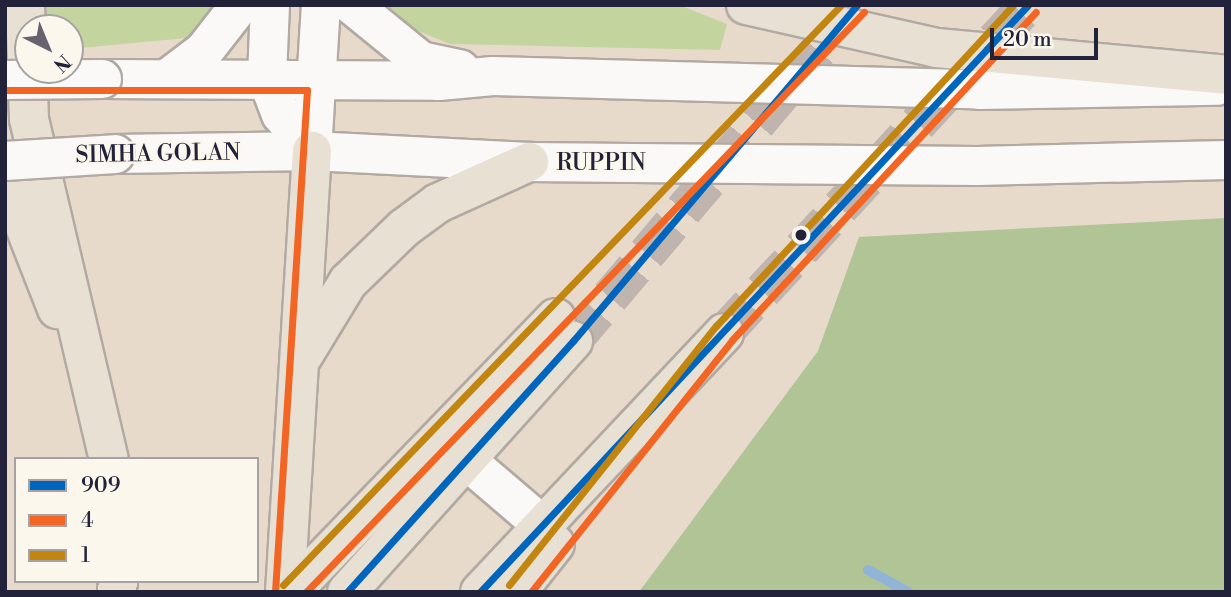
<!DOCTYPE html>
<html>
<head>
<meta charset="utf-8">
<style>
  body { margin:0 }
  #map { position:relative; width:1231px; height:597px; overflow:hidden; background:#e7dacb; font-family:"Libre Bodoni",serif }
  div>[style] { position:absolute }
  .green>* { inset:0; background:#c4d49f }
  .forest>* { inset:0; background:#b1c496 }
  .stream>* { height:10px; margin:-5px; padding:0 5px; transform-origin:5px; border-radius:5px; background:#91b4d6 }
  .highway-tunnel>* { height:38px; margin-top:-19px; transform-origin:0; background:repeating-linear-gradient(90deg,#c0b5ae 0 38px,transparent 0 57px) }
  .roads { filter:drop-shadow(2px 0 #b2aaa2) drop-shadow(-2px 0 #b2aaa2) drop-shadow(0 2px #b2aaa2) drop-shadow(0 -2px #b2aaa2) }
  .minor>* { height:38px; margin:-19px; padding:0 19px; transform-origin:19px; border-radius:19px; background:#fbf9f7 }
  .highway>* { height:38px; margin:-19px; padding:0 19px; transform-origin:19px; border-radius:19px; background:#e7e0d3 }
  .bridges { filter:drop-shadow(2px 0 #b2aaa2) drop-shadow(-2px 0 #b2aaa2) drop-shadow(0 2px #b2aaa2) drop-shadow(0 -2px #b2aaa2) }
  .minor-bridge>* { height:38px; margin:-19px; padding:0 19px; transform-origin:19px; border-radius:19px; background:#fbf9f7 }
  .bus-1>* { height:7px; margin:-3.5px; padding:0 3.5px; transform-origin:3.5px; border-radius:3.5px; background:#0065bd }
  .bus-2>* { height:7px; margin:-3.5px; padding:0 3.5px; transform-origin:3.5px; border-radius:3.5px; background:#f26522 }
  .bus-3>* { height:7px; margin:-3.5px; padding:0 3.5px; transform-origin:3.5px; border-radius:3.5px; background:#c2850f }
  .dots>* { width:19px; height:19px; translate:-50% -50%; box-sizing:border-box; border:4px solid #fbf7ec; border-radius:50% }
  span { translate:-50% -50%; white-space:nowrap; text-align:center; line-height:1.15; -webkit-text-stroke:5px #fbf7ec; paint-order:stroke }
  .street-label { font-size:23px; color:#22223b }
  .frame { position:absolute; inset:0; border:7px solid #22223b; pointer-events:none }
  .legend { position:absolute; left:14px; top:457px; width:245px; height:126px; box-sizing:border-box; background:#fbf7ec; border:2px solid #a4a2a5; margin:0; padding:9px 12px; list-style:none; font-size:21px; color:#22223b }
  .legend li { display:flex; align-items:center; gap:14px; height:35px }
  .legend b { width:35px; border:2px solid #a4a2a5 }
  .north { position:absolute; left:14px; top:14px; width:70px; height:70px; box-sizing:border-box; background:#fbf7ec; border:2px solid #a4a2a5; border-radius:50%; rotate:137deg; font-size:19px; font-weight:700; line-height:28px; text-align:center; color:#22223b }
  .north::after { content:''; display:block; margin:auto; width:24px; height:32px; background:#67626d; clip-path:polygon(50% 0,100% 100%,50% 72%,0 100%) }
  .scale { position:absolute; left:990px; top:28px; width:108px; height:32px; box-sizing:border-box; border:4px solid #22223b; border-top:0; padding-left:9px; font-size:21px; line-height:24px; white-space:nowrap; color:#22223b; -webkit-text-stroke:5px #fbf7ec; paint-order:stroke }
</style>
</head>
<body>
<div id="map">
  <div class="green">
    <i style="clip-path:polygon(41px 5px,223px 5px,186px 38px,70px 49px,70px 28px,39px 28px)"></i>
    <i style="clip-path:polygon(382px 5px,679px 5px,727px 24px,720px 50px,450px 44px,406px 26px)"></i>
  </div>
  <div class="forest">
    <i style="clip-path:polygon(1226px 218px,1226px 592px,639px 592px,818px 351px,859px 237px)"></i>
  </div>
  <div class="stream">
    <i style="left:868px;top:570px;width:46px;rotate:28.8deg"></i>
  </div>
  <div class="highway-tunnel">
    <i style="left:724px;top:333px;width:447px;rotate:-47.2deg"></i>
    <i style="left:573px;top:341px;width:440px;rotate:-49.8deg"></i>
  </div>
  <div class="roads">
    <div class="minor">
      <i style="left:270px;top:5px;width:73px;rotate:92.4deg"></i>
      <i style="left:267px;top:78px;width:39px;rotate:69deg"></i>
      <i style="left:281px;top:114px;width:48px;rotate:50deg"></i>
      <i style="left:352px;top:5px;width:89px;rotate:39.1deg"></i>
      <i style="left:421px;top:61px;width:40px;rotate:12deg"></i>
      <i style="left:171px;top:76px;width:41px;rotate:-37.1deg"></i>
      <i style="left:204px;top:51px;width:58px;rotate:-52deg"></i>
      <i style="left:102px;top:79px;width:337px;rotate:0.3deg"></i>
      <i style="left:439px;top:81px;width:54px;rotate:-5.3deg"></i>
      <i style="left:493px;top:76px;width:487px;rotate:1.6deg"></i>
      <i style="left:980px;top:90px;width:237px;rotate:-1deg"></i>
      <i style="left:312px;top:151px;width:146px;rotate:-86.5deg"></i>
      <i style="left:115px;top:154px;width:197px;rotate:-0.9deg"></i>
      <i style="left:312px;top:151px;width:217px;rotate:2.9deg"></i>
      <i style="left:529px;top:162px;width:448px;rotate:0.5deg"></i>
      <i style="left:977px;top:166px;width:249px;rotate:-1.4deg"></i>
      <i style="left:466px;top:460px;width:100px;rotate:40.5deg"></i>
    </div>
    <div class="highway">
      <i style="left:25px;top:5px;width:114px;rotate:88deg"></i>
      <i style="left:29px;top:119px;width:349px;rotate:76.8deg"></i>
      <i style="left:746px;top:5px;width:196px;rotate:12.7deg"></i>
      <i style="left:937px;top:48px;width:290px;rotate:5.3deg"></i>
      <i style="left:5px;top:176px;width:143px;rotate:68.6deg"></i>
      <i style="left:303px;top:356px;width:87px;rotate:-58.7deg"></i>
      <i style="left:348px;top:282px;width:78px;rotate:-44deg"></i>
      <i style="left:404px;top:228px;width:42px;rotate:-36.3deg"></i>
      <i style="left:438px;top:203px;width:100px;rotate:-24.3deg"></i>
      <i style="left:117px;top:592px;width:11px;rotate:-85deg"></i>
      <i style="left:285px;top:592px;width:442px;rotate:-86.5deg"></i>
      <i style="left:291px;top:592px;width:381px;rotate:-46deg"></i>
      <i style="left:347px;top:592px;width:338px;rotate:-48deg"></i>
      <i style="left:480px;top:592px;width:356px;rotate:-46.7deg"></i>
      <i style="left:517px;top:592px;width:61px;rotate:-51.6deg"></i>
    </div>
  </div>
  <div class="bridges">
    <div class="minor-bridge">
      <i style="left:5px;top:80px;width:97px;rotate:-0.6deg"></i>
      <i style="left:5px;top:161px;width:110px;rotate:-3.6deg"></i>
    </div>
  </div>
  <div class="bus-1">
    <i style="left:347px;top:592px;width:338px;rotate:-48deg"></i>
    <i style="left:573px;top:341px;width:440px;rotate:-49.8deg"></i>
    <i style="left:480px;top:592px;width:803px;rotate:-46.97deg"></i>
  </div>
  <div class="bus-2">
    <i style="left:5px;top:90px;width:302px"></i>
    <i style="left:307px;top:90px;width:502px;rotate:93.65deg"></i>
    <i style="left:306px;top:592px;width:805px;rotate:-46.11deg"></i>
    <i style="left:531px;top:592px;width:322px;rotate:-51.4deg"></i>
    <i style="left:732px;top:340px;width:447px;rotate:-47.2deg"></i>
  </div>
  <div class="bus-3">
    <i style="left:283px;top:585px;width:805px;rotate:-46.11deg"></i>
    <i style="left:509px;top:585px;width:332px;rotate:-51.4deg"></i>
    <i style="left:716px;top:326px;width:437px;rotate:-47.2deg"></i>
  </div>
  <div class="dots">
    <i style="left:801px;top:235px;background:#22223b"></i>
  </div>
  <div class="street-label">
    <span style="left:158px;top:154px;rotate:-1deg">SIMHA GOLAN</span>
    <span style="left:601px;top:163px">RUPPIN</span>
  </div>
  <div class="frame"></div>
  <ul class="legend">
  <li><b style="height:9px;background:#0065bd"></b>909</li>
  <li><b style="height:9px;background:#f26522"></b>4</li>
  <li><b style="height:9px;background:#c2850f"></b>1</li>
  </ul>
  <div class="north">N</div>
  <div class="scale">20 m</div>
</div>
</body>
</html>
